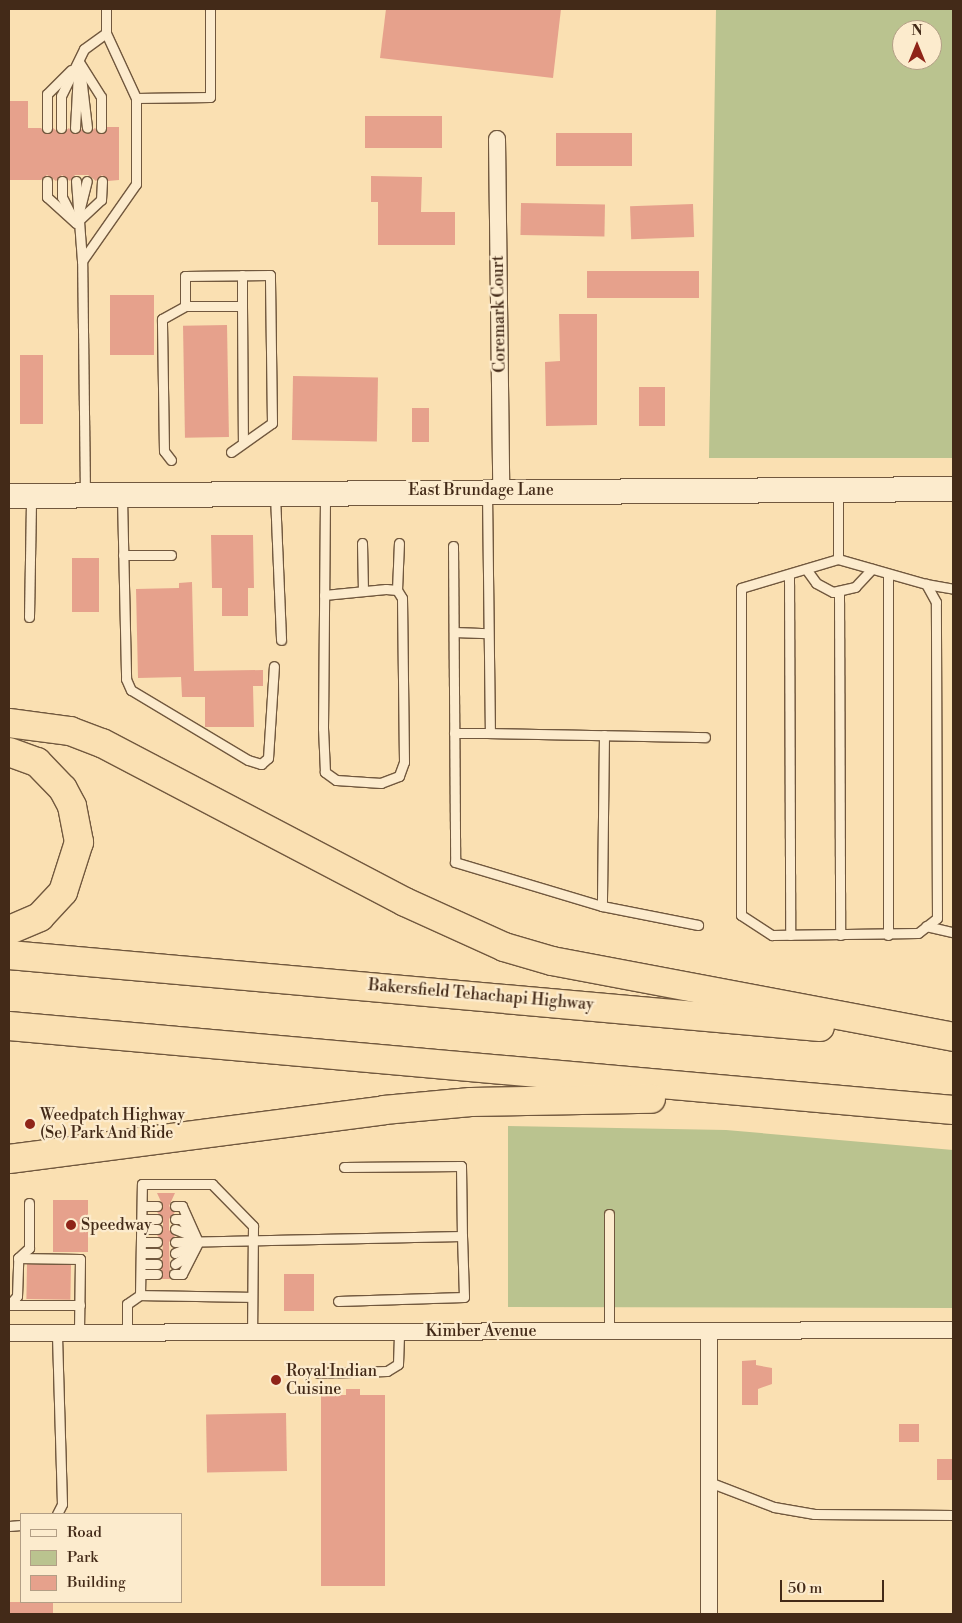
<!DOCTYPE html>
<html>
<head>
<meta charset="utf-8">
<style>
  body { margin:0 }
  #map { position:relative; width:962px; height:1623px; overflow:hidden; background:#fae0b2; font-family:"Libre Bodoni",serif }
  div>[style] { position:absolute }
  .green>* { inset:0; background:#bac38f }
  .building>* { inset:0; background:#e6a18c; transform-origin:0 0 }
  .roads { filter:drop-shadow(1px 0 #71583e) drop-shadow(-1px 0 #71583e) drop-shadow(0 1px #71583e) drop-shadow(0 -1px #71583e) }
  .lane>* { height:9px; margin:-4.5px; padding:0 4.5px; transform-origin:4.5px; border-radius:4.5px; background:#fcebcd }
  .street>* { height:16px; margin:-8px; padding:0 8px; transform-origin:8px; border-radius:8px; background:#fcebcd }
  .secondary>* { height:24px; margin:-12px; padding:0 12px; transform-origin:12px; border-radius:12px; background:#fcebcd }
  .highway>* { height:28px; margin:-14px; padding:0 14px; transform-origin:14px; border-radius:14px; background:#fae0b2 }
  .dots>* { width:14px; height:14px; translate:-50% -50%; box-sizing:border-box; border:2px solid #fcebcd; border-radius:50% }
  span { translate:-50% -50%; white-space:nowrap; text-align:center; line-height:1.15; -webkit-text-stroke:4.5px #fcebcd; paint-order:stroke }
  .street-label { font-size:16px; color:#432a18 }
  .poi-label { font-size:16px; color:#432a18 }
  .left { translate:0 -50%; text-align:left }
  .frame { position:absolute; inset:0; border:10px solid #432a18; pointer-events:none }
  .legend { position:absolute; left:20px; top:1513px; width:162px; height:90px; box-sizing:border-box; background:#fcebcd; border:1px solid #b29e85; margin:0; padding:6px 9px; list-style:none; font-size:15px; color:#432a18 }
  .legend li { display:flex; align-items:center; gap:10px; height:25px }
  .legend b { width:25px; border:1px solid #b29e85 }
  .north { position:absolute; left:892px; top:20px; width:50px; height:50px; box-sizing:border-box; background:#fcebcd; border:1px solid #b29e85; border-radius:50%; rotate:0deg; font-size:14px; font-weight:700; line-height:20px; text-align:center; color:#432a18 }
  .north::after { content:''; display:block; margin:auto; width:18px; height:22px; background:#8f2418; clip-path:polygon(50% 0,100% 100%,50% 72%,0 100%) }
  .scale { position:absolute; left:780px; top:1580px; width:104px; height:22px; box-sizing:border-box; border:2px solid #432a18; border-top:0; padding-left:6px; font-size:15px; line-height:18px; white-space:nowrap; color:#432a18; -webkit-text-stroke:4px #fcebcd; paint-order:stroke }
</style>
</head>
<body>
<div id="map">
  <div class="green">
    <i style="clip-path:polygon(evenodd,716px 9px,953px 9px,953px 458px,709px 458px,716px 9px,902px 30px,932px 30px,932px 60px,902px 60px,902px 30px)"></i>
    <i style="clip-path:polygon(508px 1126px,726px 1130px,953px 1150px,953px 1308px,508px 1307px)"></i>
  </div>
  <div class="building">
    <i style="clip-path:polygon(386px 9px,561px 9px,553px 78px,380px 58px)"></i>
    <i style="clip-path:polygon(9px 101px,28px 101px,28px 128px,41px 128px,47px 134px,53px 128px,61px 134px,69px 128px,72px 133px,81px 129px,87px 134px,95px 128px,101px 134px,107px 127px,119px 127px,119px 180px,108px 181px,102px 175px,96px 181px,88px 175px,75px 175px,70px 181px,62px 175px,56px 181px,47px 175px,41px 180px,9px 180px)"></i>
    <i style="left:365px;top:116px;width:77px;height:32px"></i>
    <i style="left:556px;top:133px;width:76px;height:33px"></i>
    <i style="clip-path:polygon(371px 176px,422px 177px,421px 212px,455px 212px,455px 245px,378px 245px,378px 202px,371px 202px)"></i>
    <i style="left:521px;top:203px;width:84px;height:32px;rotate:1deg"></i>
    <i style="left:693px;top:204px;width:33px;height:63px;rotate:88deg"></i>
    <i style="left:699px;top:271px;width:27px;height:112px;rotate:90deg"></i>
    <i style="left:110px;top:295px;width:44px;height:60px"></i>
    <i style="clip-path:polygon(559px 314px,597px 314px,597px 425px,546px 426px,545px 362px,560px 361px)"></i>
    <i style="left:227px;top:325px;width:112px;height:44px;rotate:89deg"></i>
    <i style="left:20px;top:355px;width:23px;height:69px"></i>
    <i style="left:293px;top:376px;width:85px;height:64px;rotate:1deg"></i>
    <i style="left:639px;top:387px;width:26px;height:39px"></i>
    <i style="left:412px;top:408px;width:17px;height:34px"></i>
    <i style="clip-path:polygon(211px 535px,253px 535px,254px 588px,248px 588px,248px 616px,222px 616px,222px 588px,212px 588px)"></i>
    <i style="left:72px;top:558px;width:27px;height:54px"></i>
    <i style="clip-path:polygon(192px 582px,194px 671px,263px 670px,263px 686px,253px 686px,254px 727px,205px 727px,205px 697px,182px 697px,181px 677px,138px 678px,136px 589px,179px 588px,179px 583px)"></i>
    <i style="clip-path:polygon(157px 1193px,175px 1193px,169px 1206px,175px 1212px,169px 1219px,169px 1230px,175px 1236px,169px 1242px,170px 1279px,161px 1279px,163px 1242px,157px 1235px,163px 1232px,163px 1219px,157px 1212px,163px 1206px)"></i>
    <i style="left:53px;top:1200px;width:35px;height:52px"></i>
    <i style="left:27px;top:1264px;width:44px;height:35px;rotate:1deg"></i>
    <i style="left:284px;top:1274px;width:30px;height:37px"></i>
    <i style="clip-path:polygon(756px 1360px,756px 1365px,772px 1368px,772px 1384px,758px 1389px,758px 1405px,742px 1405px,742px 1361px)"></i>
    <i style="clip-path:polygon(346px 1389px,360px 1389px,360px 1395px,385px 1395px,385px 1586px,321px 1586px,321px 1395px,346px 1395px)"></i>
    <i style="left:286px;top:1413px;width:58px;height:80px;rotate:89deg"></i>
    <i style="left:899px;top:1424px;width:20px;height:18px"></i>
    <i style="left:937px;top:1459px;width:16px;height:21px"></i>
    <i style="left:9px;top:1602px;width:44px;height:12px"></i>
  </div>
  <div class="roads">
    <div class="lane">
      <i style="left:79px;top:62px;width:41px;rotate:57.8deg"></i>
      <i style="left:101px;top:97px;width:31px;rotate:90deg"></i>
      <i style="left:80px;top:68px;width:60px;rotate:83.3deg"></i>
      <i style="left:136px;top:98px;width:74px;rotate:-0.8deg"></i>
      <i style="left:210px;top:97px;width:88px;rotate:-90deg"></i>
      <i style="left:47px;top:128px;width:34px;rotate:-90deg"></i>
      <i style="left:47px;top:94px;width:34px;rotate:-45deg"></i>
      <i style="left:61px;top:128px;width:32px;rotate:-90deg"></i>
      <i style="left:61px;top:96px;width:52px;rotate:-63.9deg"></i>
      <i style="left:84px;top:49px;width:27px;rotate:-36deg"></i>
      <i style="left:75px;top:128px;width:55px;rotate:-86.9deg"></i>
      <i style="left:47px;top:181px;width:16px;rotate:90deg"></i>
      <i style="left:47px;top:197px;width:39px;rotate:42deg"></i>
      <i style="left:62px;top:181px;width:16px;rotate:90deg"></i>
      <i style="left:62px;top:197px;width:25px;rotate:63deg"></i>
      <i style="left:76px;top:181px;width:80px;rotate:85.7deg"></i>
      <i style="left:78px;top:216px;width:36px;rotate:-76deg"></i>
      <i style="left:76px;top:223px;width:34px;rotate:-43deg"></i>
      <i style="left:101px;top:200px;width:19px;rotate:-87deg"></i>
      <i style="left:242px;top:306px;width:31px;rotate:-90deg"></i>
      <i style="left:231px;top:452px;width:50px;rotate:-35.3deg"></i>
      <i style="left:272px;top:423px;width:148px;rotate:-90.8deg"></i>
      <i style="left:270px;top:275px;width:85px;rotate:179.3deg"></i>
      <i style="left:185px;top:276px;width:30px;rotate:90deg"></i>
      <i style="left:185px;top:306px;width:57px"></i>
      <i style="left:242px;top:306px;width:137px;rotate:89.6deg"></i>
      <i style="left:171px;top:460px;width:11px;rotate:-128deg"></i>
      <i style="left:164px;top:451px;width:132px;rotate:-90.9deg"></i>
      <i style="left:162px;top:319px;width:26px;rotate:-29deg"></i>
      <i style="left:838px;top:490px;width:69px;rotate:90deg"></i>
      <i style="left:838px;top:559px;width:101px;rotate:163.4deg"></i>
      <i style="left:741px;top:588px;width:327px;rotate:90deg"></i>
      <i style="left:741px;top:915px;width:37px;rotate:33deg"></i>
      <i style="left:772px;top:935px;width:146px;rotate:-0.8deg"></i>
      <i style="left:918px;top:933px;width:24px;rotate:-38deg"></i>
      <i style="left:937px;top:918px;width:316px;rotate:-90.2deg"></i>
      <i style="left:936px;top:602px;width:21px;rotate:-119deg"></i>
      <i style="left:926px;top:584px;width:91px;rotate:-164.1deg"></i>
      <i style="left:487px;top:492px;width:241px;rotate:89.3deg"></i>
      <i style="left:490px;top:733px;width:215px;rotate:1.1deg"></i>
      <i style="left:85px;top:494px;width:233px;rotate:-90.7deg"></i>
      <i style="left:82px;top:261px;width:94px;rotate:-55deg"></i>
      <i style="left:136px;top:184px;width:86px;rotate:-90deg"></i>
      <i style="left:136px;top:98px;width:72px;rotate:-114.8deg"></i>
      <i style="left:106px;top:33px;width:24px;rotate:-90deg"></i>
      <i style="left:275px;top:495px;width:145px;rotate:87.6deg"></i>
      <i style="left:122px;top:497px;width:182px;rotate:88.7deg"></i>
      <i style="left:126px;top:679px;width:12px;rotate:66deg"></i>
      <i style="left:131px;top:690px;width:136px;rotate:30.9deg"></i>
      <i style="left:248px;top:760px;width:14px;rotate:17deg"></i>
      <i style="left:261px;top:764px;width:9px;rotate:-41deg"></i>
      <i style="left:268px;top:758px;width:92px;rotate:-86.3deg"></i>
      <i style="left:362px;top:543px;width:48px;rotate:88.8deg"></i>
      <i style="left:453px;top:546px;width:316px;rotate:89.6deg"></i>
      <i style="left:455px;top:862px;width:153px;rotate:16.7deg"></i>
      <i style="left:123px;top:555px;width:48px"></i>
      <i style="left:806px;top:569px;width:17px;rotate:54deg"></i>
      <i style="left:816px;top:583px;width:19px;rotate:28deg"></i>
      <i style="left:833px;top:592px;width:23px;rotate:-13deg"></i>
      <i style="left:855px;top:587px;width:25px;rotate:-47deg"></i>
      <i style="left:789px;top:574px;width:361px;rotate:89.8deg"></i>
      <i style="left:926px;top:584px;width:27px;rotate:10deg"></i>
      <i style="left:397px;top:590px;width:47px;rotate:-87.6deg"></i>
      <i style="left:839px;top:592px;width:343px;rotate:89.8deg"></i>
      <i style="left:324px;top:595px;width:62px;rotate:-5.5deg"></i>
      <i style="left:386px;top:589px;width:11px;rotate:5deg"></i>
      <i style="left:397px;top:590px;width:9px;rotate:58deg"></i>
      <i style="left:402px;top:598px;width:164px;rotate:89.3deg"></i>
      <i style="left:404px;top:762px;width:15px;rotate:110deg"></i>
      <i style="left:399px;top:776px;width:19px;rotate:159deg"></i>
      <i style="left:381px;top:783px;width:45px;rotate:-176.2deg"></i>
      <i style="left:336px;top:780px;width:14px;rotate:-144deg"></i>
      <i style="left:325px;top:772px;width:44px;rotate:-92.6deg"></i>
      <i style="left:323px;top:728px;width:233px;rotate:-89.5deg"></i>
      <i style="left:29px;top:617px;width:120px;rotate:-89deg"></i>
      <i style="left:454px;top:632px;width:34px;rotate:2deg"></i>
      <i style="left:454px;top:733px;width:36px"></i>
      <i style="left:604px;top:735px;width:171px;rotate:90.7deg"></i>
      <i style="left:602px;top:906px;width:98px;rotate:11.2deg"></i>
      <i style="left:926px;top:926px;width:28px;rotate:13deg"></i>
      <i style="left:888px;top:935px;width:361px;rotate:-90deg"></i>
      <i style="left:344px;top:1167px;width:117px;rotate:-0.5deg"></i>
      <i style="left:461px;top:1166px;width:70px;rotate:89.2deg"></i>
      <i style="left:142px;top:1206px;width:15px"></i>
      <i style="left:175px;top:1206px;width:7px"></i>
      <i style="left:182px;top:1206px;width:39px;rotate:66deg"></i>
      <i style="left:609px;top:1214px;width:117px;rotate:90deg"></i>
      <i style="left:142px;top:1219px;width:15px"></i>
      <i style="left:175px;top:1219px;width:6px"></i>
      <i style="left:181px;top:1219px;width:10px;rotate:53deg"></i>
      <i style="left:142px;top:1229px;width:15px"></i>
      <i style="left:175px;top:1229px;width:16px;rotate:22deg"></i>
      <i style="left:141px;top:1242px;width:16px"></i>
      <i style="left:175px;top:1242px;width:287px;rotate:-1.2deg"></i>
      <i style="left:462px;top:1236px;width:61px;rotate:88.1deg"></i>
      <i style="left:464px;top:1297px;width:126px;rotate:178.2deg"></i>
      <i style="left:141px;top:1253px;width:16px"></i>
      <i style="left:175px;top:1253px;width:18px;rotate:-22deg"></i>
      <i style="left:18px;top:1258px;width:62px;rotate:0.9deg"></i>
      <i style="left:80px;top:1259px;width:73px;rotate:90.8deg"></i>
      <i style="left:141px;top:1264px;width:16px"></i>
      <i style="left:175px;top:1264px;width:14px;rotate:-34deg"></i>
      <i style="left:141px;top:1274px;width:16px"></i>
      <i style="left:174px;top:1274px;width:8px"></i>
      <i style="left:182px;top:1274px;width:36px;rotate:-63deg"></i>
      <i style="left:140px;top:1295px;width:111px;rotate:-89deg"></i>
      <i style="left:142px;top:1184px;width:70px"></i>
      <i style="left:212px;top:1184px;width:59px;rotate:45.7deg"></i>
      <i style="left:253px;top:1226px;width:106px;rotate:90.5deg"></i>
      <i style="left:9px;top:1305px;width:12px;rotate:-48deg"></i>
      <i style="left:17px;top:1296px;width:38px;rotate:-88deg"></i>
      <i style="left:18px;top:1258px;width:15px;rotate:-42deg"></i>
      <i style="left:29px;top:1248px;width:45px;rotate:-90deg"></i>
      <i style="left:9px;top:1305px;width:71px"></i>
      <i style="left:127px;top:1332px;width:28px;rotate:-90deg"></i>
      <i style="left:127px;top:1304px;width:16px;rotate:-35deg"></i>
      <i style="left:140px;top:1295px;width:112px;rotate:1deg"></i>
      <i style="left:318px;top:1373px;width:69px;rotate:-1.7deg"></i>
      <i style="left:387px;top:1371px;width:13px;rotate:-32deg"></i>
      <i style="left:398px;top:1364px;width:32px;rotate:-88deg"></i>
      <i style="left:709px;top:1482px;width:70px;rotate:21deg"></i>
      <i style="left:774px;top:1507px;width:41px;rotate:9.9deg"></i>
      <i style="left:814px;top:1514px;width:139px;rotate:0.4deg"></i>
      <i style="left:57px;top:1514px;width:11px;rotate:-63deg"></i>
      <i style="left:62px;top:1504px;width:172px;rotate:-91.7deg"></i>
      <i style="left:9px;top:1526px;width:12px;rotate:-5deg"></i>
    </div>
    <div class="street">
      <i style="left:497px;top:139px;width:351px;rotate:89.3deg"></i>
      <i style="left:9px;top:1333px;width:944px;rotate:-0.18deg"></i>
      <i style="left:709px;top:1614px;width:283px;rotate:-90deg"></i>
    </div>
    <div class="secondary">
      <i style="left:9px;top:496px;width:944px;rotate:-0.42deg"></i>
    </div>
    <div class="highway">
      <i style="left:9px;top:723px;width:62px;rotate:7.5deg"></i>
      <i style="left:70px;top:731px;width:34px;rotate:21deg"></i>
      <i style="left:102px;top:743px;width:342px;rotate:27.7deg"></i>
      <i style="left:405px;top:902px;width:109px;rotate:24.4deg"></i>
      <i style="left:504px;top:947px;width:50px;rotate:16.3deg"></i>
      <i style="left:552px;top:961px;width:408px;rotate:10.7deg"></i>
      <i style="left:9px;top:752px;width:30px;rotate:20deg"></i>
      <i style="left:37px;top:762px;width:37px;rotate:46deg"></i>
      <i style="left:63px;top:789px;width:19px;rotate:62deg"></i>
      <i style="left:72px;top:806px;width:37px;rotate:79deg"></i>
      <i style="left:79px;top:842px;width:52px;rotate:107.7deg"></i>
      <i style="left:63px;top:892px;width:34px;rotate:133deg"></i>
      <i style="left:40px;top:917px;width:34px;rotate:157deg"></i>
      <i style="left:9px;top:955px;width:814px;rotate:5.07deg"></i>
      <i style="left:9px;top:1026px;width:948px;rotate:5.08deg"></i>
      <i style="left:9px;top:1159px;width:378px;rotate:-7.4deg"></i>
      <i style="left:384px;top:1110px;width:87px;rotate:-5.3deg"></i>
      <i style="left:471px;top:1102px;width:180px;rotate:-1deg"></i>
    </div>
  </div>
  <div class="dots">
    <i style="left:30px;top:1124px;background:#8f2418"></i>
    <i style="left:71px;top:1225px;background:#8f2418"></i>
    <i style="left:276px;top:1380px;background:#8f2418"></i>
  </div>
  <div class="street-label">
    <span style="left:499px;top:314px;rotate:-91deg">Coremark Court</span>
    <span style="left:481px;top:490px">East Brundage Lane</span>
    <span style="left:481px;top:995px;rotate:5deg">Bakersfield Tehachapi Highway</span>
    <span style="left:481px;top:1331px">Kimber Avenue</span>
  </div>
  <div class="poi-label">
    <span class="left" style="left:40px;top:1124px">Weedpatch Highway<br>(Se) Park And Ride</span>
    <span class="left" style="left:81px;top:1225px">Speedway</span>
    <span class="left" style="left:286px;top:1380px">Royal Indian<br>Cuisine</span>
  </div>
  <div class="frame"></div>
  <ul class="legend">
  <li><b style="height:6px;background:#fcebcd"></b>Road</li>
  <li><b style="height:14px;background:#bac38f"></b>Park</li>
  <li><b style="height:14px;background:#e6a18c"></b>Building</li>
  </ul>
  <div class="north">N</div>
  <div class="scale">50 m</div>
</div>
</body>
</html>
